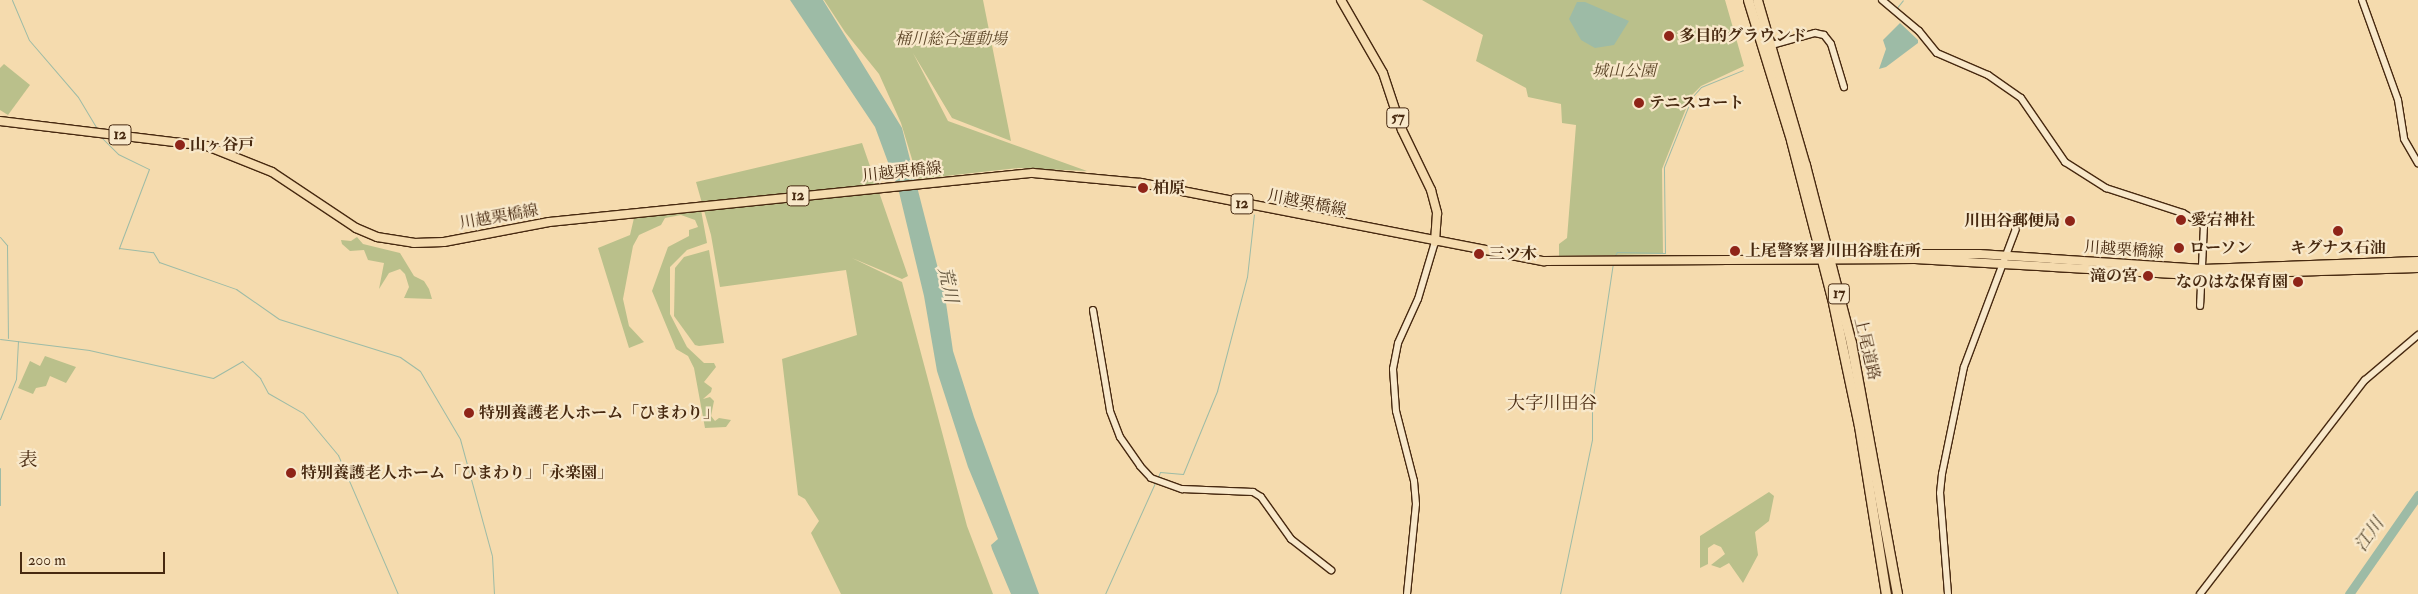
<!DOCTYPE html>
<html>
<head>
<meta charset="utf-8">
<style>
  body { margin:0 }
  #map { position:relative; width:2418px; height:594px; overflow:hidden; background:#f5dbae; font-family:"IM FELL Double Pica","Noto Serif JP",serif }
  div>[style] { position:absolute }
  .green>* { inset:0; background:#bac08b }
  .water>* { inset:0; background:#9dbba6 }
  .stream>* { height:1px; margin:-0.5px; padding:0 0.5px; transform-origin:0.5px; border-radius:0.5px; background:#9dbba6 }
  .river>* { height:9px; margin:-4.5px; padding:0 4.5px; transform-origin:4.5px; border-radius:4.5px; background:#9dbba6 }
  .roads { filter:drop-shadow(1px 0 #472910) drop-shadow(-1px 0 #472910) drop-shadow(0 1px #472910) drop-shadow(0 -1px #472910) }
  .secondary>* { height:6px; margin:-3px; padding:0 3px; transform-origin:3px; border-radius:3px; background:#f8e8ca }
  .primary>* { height:8px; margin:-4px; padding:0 4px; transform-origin:4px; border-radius:4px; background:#f5dbae }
  .highway>* { height:9px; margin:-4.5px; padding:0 4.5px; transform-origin:4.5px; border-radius:4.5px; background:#f5dbae }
  .dots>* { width:14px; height:14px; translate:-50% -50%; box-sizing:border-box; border:2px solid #f8e8ca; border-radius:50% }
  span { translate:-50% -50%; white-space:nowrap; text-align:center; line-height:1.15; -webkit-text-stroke:4.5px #f8e8ca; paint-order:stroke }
  .shield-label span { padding:1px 4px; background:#f8e8ca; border:1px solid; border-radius:4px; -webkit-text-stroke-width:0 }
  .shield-label { font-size:15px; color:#472910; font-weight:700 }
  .poi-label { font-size:16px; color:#472910; font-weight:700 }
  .left { translate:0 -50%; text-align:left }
  .right { translate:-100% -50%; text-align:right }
  .park-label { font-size:16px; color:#5e4729; font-style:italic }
  .street-label { font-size:16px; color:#472910 }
  .water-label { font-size:18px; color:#5c4e36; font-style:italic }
  .neighbourhood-label { font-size:18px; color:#472910 }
  .quarter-label { font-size:19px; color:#472910 }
  .scale { position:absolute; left:20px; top:552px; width:145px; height:22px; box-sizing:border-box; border:2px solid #472910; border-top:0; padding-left:6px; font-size:15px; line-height:18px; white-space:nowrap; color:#472910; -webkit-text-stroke:4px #f8e8ca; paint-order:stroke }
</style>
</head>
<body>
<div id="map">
  <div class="green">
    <i style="clip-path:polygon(824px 0,983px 0,1011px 141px,952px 118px,913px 53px,948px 121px,1087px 171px,1018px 168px,918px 179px,901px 123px,879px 74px,845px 32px)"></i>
    <i style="clip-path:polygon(1422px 0,1725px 0,1744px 66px,1701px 86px,1691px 96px,1662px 169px,1663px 254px,1559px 256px,1559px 244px,1567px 238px,1576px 125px,1562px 123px,1561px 104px,1528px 97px,1526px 88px,1476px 61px,1483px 35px)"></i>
    <i style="clip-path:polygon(4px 64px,30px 85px,8px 115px,0 110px,0 68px)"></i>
    <i style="clip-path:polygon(862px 143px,908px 276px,902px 279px,852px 258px,902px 282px,967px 526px,993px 594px,841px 594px,811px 533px,819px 521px,805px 499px,798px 495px,782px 359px,857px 335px,846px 270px,720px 287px,711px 235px,696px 182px)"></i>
    <i style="clip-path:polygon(701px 210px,707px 243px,687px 250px,670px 267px,670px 314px,687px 347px,704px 363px,714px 363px,716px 367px,704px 382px,712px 388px,711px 392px,703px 399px,710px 397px,714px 401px,711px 416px,715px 421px,719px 418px,731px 420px,726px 427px,705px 428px,694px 368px,688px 356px,676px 349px,652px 291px,668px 247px,689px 236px,689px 230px,698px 227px,695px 220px,681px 215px,665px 218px,661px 225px,639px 235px,633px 246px,623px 299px,629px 326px,644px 342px,629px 348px,598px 248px,630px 235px,634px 218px)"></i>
    <i style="clip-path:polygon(357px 237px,363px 244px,400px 253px,414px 276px,424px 281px,429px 289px,432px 299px,404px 298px,409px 287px,405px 274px,400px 269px,389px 273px,379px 289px,384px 263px,368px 260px,364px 250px,350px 251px,342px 244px,341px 240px,351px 241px)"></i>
    <i style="clip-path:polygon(709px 250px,724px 343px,699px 346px,695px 345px,674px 316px,675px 268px,684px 257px)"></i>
    <i style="clip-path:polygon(45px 356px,76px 367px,66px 383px,50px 376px,46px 386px,36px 388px,33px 394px,18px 388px,30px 361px,40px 366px)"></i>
    <i style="clip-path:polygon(1769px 492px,1774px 496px,1769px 521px,1755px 532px,1758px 555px,1743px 583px,1729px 563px,1720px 568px,1711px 565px,1725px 554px,1721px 547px,1714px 544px,1708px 548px,1708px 564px,1700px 568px,1700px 536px)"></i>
  </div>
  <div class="water">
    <i style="clip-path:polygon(790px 0,823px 0,902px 128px,945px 296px,953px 351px,974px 417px,1039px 594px,1011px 594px,992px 549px,991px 545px,998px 539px,968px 467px,937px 371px,924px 296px,899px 192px,875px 127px)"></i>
    <i style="clip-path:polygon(1577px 2px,1585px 2px,1629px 21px,1614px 45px,1595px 48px,1581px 40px,1569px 19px)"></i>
    <i style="clip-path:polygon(1900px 23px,1918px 40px,1918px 43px,1886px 67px,1879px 69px,1886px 49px,1883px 40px)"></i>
  </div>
  <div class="stream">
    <i style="left:12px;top:0;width:43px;rotate:67deg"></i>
    <i style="left:29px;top:40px;width:75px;rotate:49.3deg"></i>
    <i style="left:78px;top:97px;width:37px;rotate:59deg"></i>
    <i style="left:1896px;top:9px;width:11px;rotate:-52deg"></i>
    <i style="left:101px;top:137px;width:24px;rotate:45deg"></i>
    <i style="left:118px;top:154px;width:34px;rotate:26deg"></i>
    <i style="left:149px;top:169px;width:85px;rotate:110.8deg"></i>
    <i style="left:119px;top:248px;width:34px;rotate:7deg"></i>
    <i style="left:153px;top:252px;width:12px;rotate:59deg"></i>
    <i style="left:159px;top:262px;width:82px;rotate:19.3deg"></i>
    <i style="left:236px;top:289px;width:52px;rotate:34.9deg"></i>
    <i style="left:279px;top:319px;width:127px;rotate:17.4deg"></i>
    <i style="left:400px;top:357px;width:24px;rotate:35deg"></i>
    <i style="left:420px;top:371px;width:79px;rotate:59.5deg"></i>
    <i style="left:460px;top:439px;width:121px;rotate:74.7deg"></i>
    <i style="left:492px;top:556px;width:38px;rotate:87deg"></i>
    <i style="left:0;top:237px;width:11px;rotate:49deg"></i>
    <i style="left:7px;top:245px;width:93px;rotate:89.4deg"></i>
    <i style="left:1614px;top:257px;width:6px;rotate:-59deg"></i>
    <i style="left:1617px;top:252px;width:48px;rotate:1.2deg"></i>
    <i style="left:1665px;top:253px;width:86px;rotate:-90.7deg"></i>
    <i style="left:1664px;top:167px;width:75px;rotate:-68.2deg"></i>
    <i style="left:1692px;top:97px;width:13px;rotate:-48deg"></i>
    <i style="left:1701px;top:87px;width:45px;rotate:-22deg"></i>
    <i style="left:0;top:339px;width:90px;rotate:7deg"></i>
    <i style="left:89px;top:350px;width:127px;rotate:12.7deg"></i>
    <i style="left:213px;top:378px;width:34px;rotate:-30deg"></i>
    <i style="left:242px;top:361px;width:25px;rotate:43deg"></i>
    <i style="left:260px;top:378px;width:17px;rotate:62deg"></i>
    <i style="left:268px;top:393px;width:40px;rotate:29.7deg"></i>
    <i style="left:303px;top:413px;width:55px;rotate:50.2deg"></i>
    <i style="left:338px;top:455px;width:151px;rotate:66.7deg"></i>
    <i style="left:0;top:419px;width:43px;rotate:-68.2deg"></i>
    <i style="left:16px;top:379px;width:38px;rotate:-87deg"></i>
    <i style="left:0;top:468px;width:37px;rotate:90deg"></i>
    <i style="left:1158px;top:477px;width:5px;rotate:-68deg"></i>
    <i style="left:1160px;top:472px;width:23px;rotate:5deg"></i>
    <i style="left:1183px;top:474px;width:90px;rotate:-67.7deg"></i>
    <i style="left:1217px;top:391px;width:118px;rotate:-75.3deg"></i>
    <i style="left:1247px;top:277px;width:63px;rotate:-83.7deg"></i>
    <i style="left:1105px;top:594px;width:122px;rotate:-65.8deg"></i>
    <i style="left:1560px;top:594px;width:158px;rotate:-78.3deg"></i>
    <i style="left:1592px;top:439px;width:36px;rotate:-90deg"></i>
    <i style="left:1592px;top:403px;width:142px;rotate:-81.5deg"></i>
  </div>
  <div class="river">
    <i style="left:2349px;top:594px;width:121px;rotate:-55.1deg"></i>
  </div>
  <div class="roads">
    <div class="secondary">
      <i style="left:1882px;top:0;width:48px;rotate:40deg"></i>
      <i style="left:1919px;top:31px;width:28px;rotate:51deg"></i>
      <i style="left:1937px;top:53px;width:56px;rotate:23.3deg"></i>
      <i style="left:1988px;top:75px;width:40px;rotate:34.9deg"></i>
      <i style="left:2021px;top:98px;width:78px;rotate:55.5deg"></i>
      <i style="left:2065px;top:162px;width:49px;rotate:32.4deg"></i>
      <i style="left:2106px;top:188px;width:81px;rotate:18deg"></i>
      <i style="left:2183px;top:213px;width:24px;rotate:30deg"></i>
      <i style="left:2204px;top:225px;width:81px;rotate:92.8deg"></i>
      <i style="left:2362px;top:0;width:106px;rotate:70.2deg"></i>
      <i style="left:2398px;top:100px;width:39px;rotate:81deg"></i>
      <i style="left:2404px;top:139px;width:28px;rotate:60deg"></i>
      <i style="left:1768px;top:46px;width:49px;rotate:-15.5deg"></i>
      <i style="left:1815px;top:33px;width:9px;rotate:13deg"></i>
      <i style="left:1824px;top:35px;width:11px;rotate:52deg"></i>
      <i style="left:1831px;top:44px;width:45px;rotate:73.2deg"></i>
      <i style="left:1093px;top:310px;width:102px;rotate:80.4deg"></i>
      <i style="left:1110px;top:411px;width:28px;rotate:69deg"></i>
      <i style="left:1120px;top:437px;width:35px;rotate:55deg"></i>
      <i style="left:1140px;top:466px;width:16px;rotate:47deg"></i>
      <i style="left:1151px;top:478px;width:33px;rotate:20deg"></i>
      <i style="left:1182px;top:489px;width:71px;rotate:2.4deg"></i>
      <i style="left:1253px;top:492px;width:9px;rotate:32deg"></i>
      <i style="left:1261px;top:497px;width:52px;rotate:54.5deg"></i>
      <i style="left:1291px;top:539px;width:51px;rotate:37.8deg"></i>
      <i style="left:1407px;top:594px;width:90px;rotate:-84.3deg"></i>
      <i style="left:1416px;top:504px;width:23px;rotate:-95deg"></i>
      <i style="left:1414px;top:481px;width:72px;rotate:-104.4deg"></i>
      <i style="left:1396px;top:411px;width:42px;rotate:-94.1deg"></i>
      <i style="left:1393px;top:369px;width:26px;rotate:-79deg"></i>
      <i style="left:1398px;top:343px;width:48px;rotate:-65.6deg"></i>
      <i style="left:1418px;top:299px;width:59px;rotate:-73.4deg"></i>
      <i style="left:1948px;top:594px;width:101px;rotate:-94.5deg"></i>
      <i style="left:1940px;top:493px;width:19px;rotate:-84deg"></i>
      <i style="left:1942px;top:474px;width:109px;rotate:-78.4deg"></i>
      <i style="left:1964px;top:367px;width:147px;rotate:-69.4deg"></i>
      <i style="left:2200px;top:594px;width:270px;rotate:-52.4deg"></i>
      <i style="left:2365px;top:380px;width:70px;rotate:-40.3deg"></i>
    </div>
    <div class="primary">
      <i style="left:1341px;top:0;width:84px;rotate:60.1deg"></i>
      <i style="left:1383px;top:73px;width:60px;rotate:71.6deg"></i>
      <i style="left:1402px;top:130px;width:67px;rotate:64.2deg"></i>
      <i style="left:1431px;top:190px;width:24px;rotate:75deg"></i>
      <i style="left:1437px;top:213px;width:29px;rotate:94deg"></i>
      <i style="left:0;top:121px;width:209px;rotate:6.9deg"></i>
      <i style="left:207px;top:146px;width:70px;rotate:21.8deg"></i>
      <i style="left:272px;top:172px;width:101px;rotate:33.7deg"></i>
      <i style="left:356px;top:228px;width:23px;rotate:23deg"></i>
      <i style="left:377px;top:237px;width:37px;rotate:9deg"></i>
      <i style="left:414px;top:243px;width:30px;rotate:-2deg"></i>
      <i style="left:444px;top:242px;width:107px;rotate:-10.8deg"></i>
      <i style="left:549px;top:222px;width:486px;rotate:-5.8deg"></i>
      <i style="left:1033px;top:173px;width:108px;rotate:5.3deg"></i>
      <i style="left:1141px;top:183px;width:410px;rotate:11deg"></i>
      <i style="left:1544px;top:261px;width:371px;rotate:-0.3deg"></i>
      <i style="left:1915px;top:259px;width:277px;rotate:3.3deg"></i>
      <i style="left:2192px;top:275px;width:226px;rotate:-1.8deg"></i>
      <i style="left:1853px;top:254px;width:126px"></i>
      <i style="left:1979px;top:254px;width:225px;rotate:3.8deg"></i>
      <i style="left:2203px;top:269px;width:215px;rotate:-2.1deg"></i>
    </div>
    <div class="highway">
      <i style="left:1748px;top:0;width:146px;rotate:72.9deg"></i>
      <i style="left:1791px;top:140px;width:163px;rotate:75.5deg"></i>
      <i style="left:1832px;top:298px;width:131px;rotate:78.1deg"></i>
      <i style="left:1859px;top:426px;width:170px;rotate:80.9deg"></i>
      <i style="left:1757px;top:0;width:172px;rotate:73.8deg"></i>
      <i style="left:1805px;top:165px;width:184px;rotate:75.5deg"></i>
      <i style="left:1851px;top:343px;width:255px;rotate:79.6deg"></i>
    </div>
  </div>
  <div class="dots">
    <i style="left:1669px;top:36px;background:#8f2418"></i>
    <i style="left:1639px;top:103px;background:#8f2418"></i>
    <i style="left:180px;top:145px;background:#8f2418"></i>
    <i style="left:1143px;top:188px;background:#8f2418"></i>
    <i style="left:2181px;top:220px;background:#8f2418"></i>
    <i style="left:2070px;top:221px;background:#8f2418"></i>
    <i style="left:2338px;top:231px;background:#8f2418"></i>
    <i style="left:2179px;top:248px;background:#8f2418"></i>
    <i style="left:1735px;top:251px;background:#8f2418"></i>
    <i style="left:1479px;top:254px;background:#8f2418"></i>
    <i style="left:2148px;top:276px;background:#8f2418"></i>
    <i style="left:2298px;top:282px;background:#8f2418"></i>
    <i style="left:469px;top:413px;background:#8f2418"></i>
    <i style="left:291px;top:473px;background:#8f2418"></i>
  </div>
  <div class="shield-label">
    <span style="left:1398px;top:118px">57</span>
    <span style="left:120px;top:135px">12</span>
    <span style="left:798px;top:196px">12</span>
    <span style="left:1242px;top:204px">12</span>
    <span style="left:1839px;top:294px">17</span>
  </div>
  <div class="poi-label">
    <span class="left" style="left:1679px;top:36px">多目的グラウンド</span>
    <span class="left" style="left:1649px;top:103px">テニスコート</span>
    <span class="left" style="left:190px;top:145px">山ヶ谷戸</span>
    <span class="left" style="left:1153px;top:188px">柏原</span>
    <span class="left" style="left:2191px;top:220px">愛宕神社</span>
    <span class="right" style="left:2060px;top:221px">川田谷郵便局</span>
    <span class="left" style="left:2189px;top:248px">ローソン</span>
    <span style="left:2338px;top:248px">キグナス石油</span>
    <span class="left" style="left:1745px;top:251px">上尾警察署川田谷駐在所</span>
    <span class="left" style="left:1489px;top:254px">三ツ木</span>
    <span class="right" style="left:2138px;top:276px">滝の宮</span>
    <span class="right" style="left:2288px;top:282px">なのはな保育園</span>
    <span class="left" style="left:479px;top:413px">特別養護老人ホーム「ひまわり」</span>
    <span class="left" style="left:301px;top:473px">特別養護老人ホーム「ひまわり」「永楽園」</span>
  </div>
  <div class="park-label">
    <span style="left:951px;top:39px">桶川総合運動場</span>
    <span style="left:1624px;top:71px">城山公園</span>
  </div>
  <div class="street-label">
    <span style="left:902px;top:172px;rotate:-6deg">川越栗橋線</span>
    <span style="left:1307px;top:203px;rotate:11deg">川越栗橋線</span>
    <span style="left:499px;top:217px;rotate:-10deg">川越栗橋線</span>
    <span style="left:2124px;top:250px;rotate:4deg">川越栗橋線</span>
    <span style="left:1867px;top:349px;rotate:77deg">上尾道路</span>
  </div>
  <div class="water-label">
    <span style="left:947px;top:285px;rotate:78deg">荒川</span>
    <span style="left:2370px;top:535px;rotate:-55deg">江川</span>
  </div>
  <div class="neighbourhood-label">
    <span style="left:1552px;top:404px">大字川田谷</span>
  </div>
  <div class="quarter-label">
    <span style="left:28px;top:461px">表</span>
  </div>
  <div class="scale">200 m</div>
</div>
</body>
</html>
